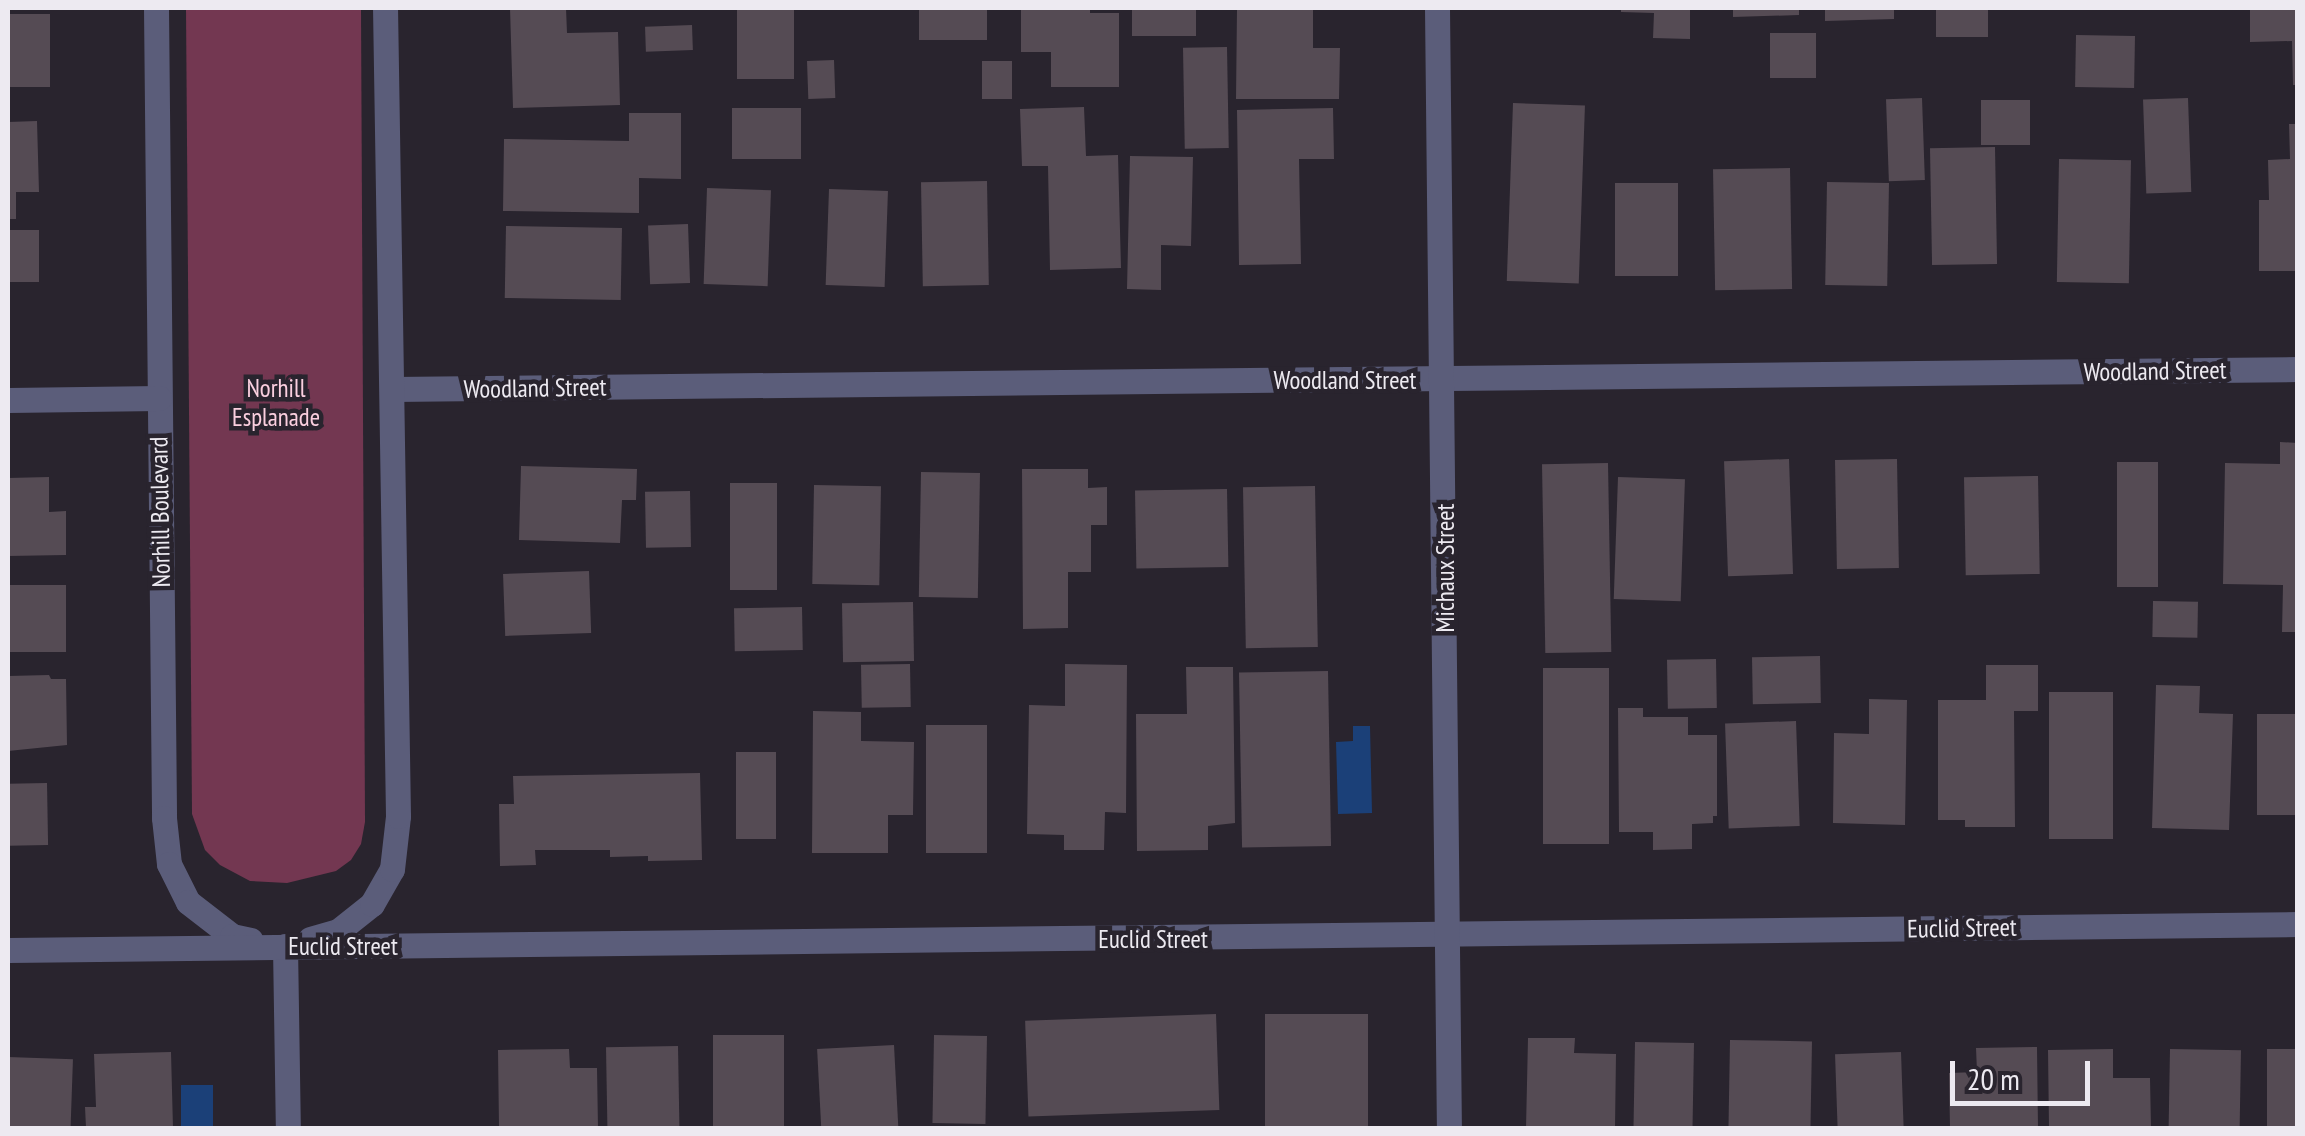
<!DOCTYPE html>
<html>
<head>
<meta charset="utf-8">
<style>
  body { margin:0 }
  #map { position:relative; width:2305px; height:1136px; overflow:hidden; background:#29242e; font-family:"PT Sans Narrow",sans-serif }
  div>[style] { position:absolute }
  .green>* { inset:0; background:#733751 }
  .water>* { inset:0; background:#1b4078; transform-origin:0 0 }
  .building>* { inset:0; background:#554b54; transform-origin:0 0 }
  .minor>* { height:25px; margin:-12.5px; padding:0 12.5px; transform-origin:12.5px; border-radius:12.5px; background:#5b5d7a }
  .tertiary>* { height:25px; margin:-12.5px; padding:0 12.5px; transform-origin:12.5px; border-radius:12.5px; background:#5b5d7a }
  span { translate:-50% -50%; white-space:nowrap; text-align:center; line-height:1.15; -webkit-text-stroke:9px #29242e; paint-order:stroke }
  .street-label { font-size:25px; color:#edeaf1 }
  .park-label { font-size:25px; color:#facfdf }
  .frame { position:absolute; inset:0; border:10px solid #edeaf1; pointer-events:none }
  .scale { position:absolute; left:1950px; top:1061px; width:140px; height:45px; box-sizing:border-box; border:5px solid #edeaf1; border-top:0; padding-left:12px; font-size:30px; line-height:35px; white-space:nowrap; color:#edeaf1; -webkit-text-stroke:8px #29242e; paint-order:stroke }
</style>
</head>
<body>
<div id="map">
  <div class="green">
    <i style="clip-path:polygon(186px 8px,361px 8px,365px 822px,361px 844px,351px 860px,336px 871px,287px 883px,250px 881px,220px 865px,205px 850px,192px 814px)"></i>
  </div>
  <div class="water">
    <i style="clip-path:polygon(1353px 726px,1370px 726px,1372px 813px,1338px 814px,1336px 742px,1353px 741px)"></i>
    <i style="left:181px;top:1085px;width:32px;height:43px"></i>
  </div>
  <div class="building">
    <i style="clip-path:polygon(510px 8px,566px 8px,567px 33px,618px 32px,620px 105px,513px 108px)"></i>
    <i style="left:737px;top:8px;width:57px;height:71px"></i>
    <i style="left:919px;top:8px;width:68px;height:32px"></i>
    <i style="clip-path:polygon(1021px 8px,1090px 8px,1090px 13px,1119px 13px,1119px 87px,1051px 87px,1051px 52px,1021px 52px)"></i>
    <i style="left:1132px;top:8px;width:64px;height:28px"></i>
    <i style="clip-path:polygon(1237px 8px,1313px 8px,1313px 48px,1340px 48px,1339px 99px,1236px 99px)"></i>
    <i style="clip-path:polygon(1621px 8px,1690px 8px,1690px 39px,1653px 38px,1654px 13px,1621px 12px)"></i>
    <i style="clip-path:polygon(1733px 8px,1799px 8px,1799px 15px,1733px 17px)"></i>
    <i style="clip-path:polygon(1825px 8px,1894px 8px,1894px 19px,1825px 21px)"></i>
    <i style="left:1936px;top:8px;width:52px;height:29px"></i>
    <i style="clip-path:polygon(2250px 8px,2298px 8px,2298px 85px,2293px 85px,2292px 41px,2250px 42px)"></i>
    <i style="left:8px;top:14px;width:42px;height:73px"></i>
    <i style="left:692px;top:25px;width:25px;height:47px;rotate:88deg"></i>
    <i style="left:1770px;top:33px;width:46px;height:45px"></i>
    <i style="left:2076px;top:35px;width:59px;height:52px;rotate:1deg"></i>
    <i style="left:1227px;top:47px;width:101px;height:44px;rotate:89deg"></i>
    <i style="left:834px;top:60px;width:38px;height:27px;rotate:88deg"></i>
    <i style="left:982px;top:61px;width:30px;height:38px"></i>
    <i style="left:1922px;top:98px;width:82px;height:36px;rotate:88deg"></i>
    <i style="left:2188px;top:98px;width:94px;height:45px;rotate:88deg"></i>
    <i style="left:1981px;top:100px;width:49px;height:45px"></i>
    <i style="left:1513px;top:103px;width:72px;height:178px;rotate:2deg"></i>
    <i style="clip-path:polygon(1084px 107px,1086px 156px,1118px 155px,1121px 268px,1050px 270px,1048px 166px,1022px 166px,1020px 109px)"></i>
    <i style="left:801px;top:108px;width:51px;height:69px;rotate:90deg"></i>
    <i style="clip-path:polygon(1333px 108px,1334px 159px,1299px 159px,1301px 264px,1239px 265px,1237px 110px)"></i>
    <i style="clip-path:polygon(629px 113px,681px 113px,681px 179px,639px 178px,639px 213px,503px 211px,504px 139px,629px 141px)"></i>
    <i style="clip-path:polygon(37px 121px,39px 192px,16px 192px,16px 219px,8px 219px,8px 122px)"></i>
    <i style="clip-path:polygon(2289px 124px,2298px 124px,2298px 271px,2259px 271px,2259px 200px,2269px 200px,2268px 160px,2290px 159px)"></i>
    <i style="left:1995px;top:147px;width:117px;height:65px;rotate:89deg"></i>
    <i style="clip-path:polygon(1130px 156px,1193px 157px,1191px 246px,1161px 245px,1161px 290px,1127px 289px)"></i>
    <i style="left:2059px;top:159px;width:72px;height:123px;rotate:1deg"></i>
    <i style="left:1790px;top:168px;width:121px;height:77px;rotate:89deg"></i>
    <i style="left:987px;top:181px;width:104px;height:66px;rotate:89deg"></i>
    <i style="left:1827px;top:182px;width:62px;height:103px;rotate:1deg"></i>
    <i style="left:1615px;top:183px;width:63px;height:93px"></i>
    <i style="left:707px;top:188px;width:64px;height:96px;rotate:2deg"></i>
    <i style="left:829px;top:189px;width:59px;height:96px;rotate:2deg"></i>
    <i style="left:688px;top:224px;width:59px;height:40px;rotate:88deg"></i>
    <i style="left:506px;top:226px;width:116px;height:72px;rotate:1deg"></i>
    <i style="left:8px;top:230px;width:31px;height:52px"></i>
    <i style="clip-path:polygon(2280px 442px,2298px 443px,2298px 632px,2282px 632px,2283px 585px,2223px 584px,2225px 463px,2280px 464px)"></i>
    <i style="left:1789px;top:459px;width:115px;height:65px;rotate:88deg"></i>
    <i style="left:1897px;top:459px;width:109px;height:62px;rotate:89deg"></i>
    <i style="left:2117px;top:462px;width:41px;height:125px"></i>
    <i style="left:1608px;top:463px;width:189px;height:66px;rotate:89deg"></i>
    <i style="clip-path:polygon(521px 466px,637px 469px,636px 500px,622px 500px,620px 543px,519px 540px)"></i>
    <i style="clip-path:polygon(1022px 469px,1088px 469px,1088px 488px,1107px 487px,1107px 525px,1091px 525px,1091px 572px,1068px 572px,1068px 628px,1023px 629px)"></i>
    <i style="left:921px;top:472px;width:59px;height:125px;rotate:1deg"></i>
    <i style="left:2038px;top:476px;width:98px;height:74px;rotate:89deg"></i>
    <i style="clip-path:polygon(49px 477px,49px 512px,66px 511px,66px 555px,8px 556px,8px 478px)"></i>
    <i style="left:1618px;top:477px;width:67px;height:122px;rotate:2deg"></i>
    <i style="left:730px;top:483px;width:47px;height:107px"></i>
    <i style="left:814px;top:485px;width:67px;height:99px;rotate:1deg"></i>
    <i style="left:1315px;top:486px;width:161px;height:72px;rotate:89deg"></i>
    <i style="left:1227px;top:489px;width:78px;height:92px;rotate:89deg"></i>
    <i style="left:690px;top:491px;width:56px;height:45px;rotate:89deg"></i>
    <i style="left:589px;top:571px;width:62px;height:86px;rotate:88deg"></i>
    <i style="left:66px;top:585px;width:67px;height:58px;rotate:90deg"></i>
    <i style="left:2153px;top:601px;width:45px;height:36px;rotate:1deg"></i>
    <i style="left:913px;top:602px;width:59px;height:71px;rotate:89deg"></i>
    <i style="left:802px;top:607px;width:43px;height:68px;rotate:89deg"></i>
    <i style="left:1820px;top:656px;width:47px;height:68px;rotate:89deg"></i>
    <i style="left:1716px;top:659px;width:49px;height:49px;rotate:89deg"></i>
    <i style="left:910px;top:664px;width:43px;height:49px;rotate:89deg"></i>
    <i style="clip-path:polygon(1065px 664px,1127px 665px,1126px 813px,1105px 812px,1104px 850px,1064px 850px,1064px 835px,1027px 834px,1029px 705px,1065px 706px)"></i>
    <i style="clip-path:polygon(1986px 665px,2038px 665px,2038px 711px,2014px 711px,2015px 827px,1965px 827px,1965px 820px,1938px 820px,1938px 700px,1986px 700px)"></i>
    <i style="clip-path:polygon(1186px 667px,1233px 667px,1235px 823px,1208px 826px,1208px 850px,1137px 851px,1136px 714px,1187px 714px)"></i>
    <i style="left:1609px;top:668px;width:176px;height:66px;rotate:90deg"></i>
    <i style="left:1328px;top:671px;width:175px;height:89px;rotate:89deg"></i>
    <i style="clip-path:polygon(49px 675px,51px 679px,66px 679px,67px 745px,8px 751px,8px 676px)"></i>
    <i style="clip-path:polygon(2156px 685px,2200px 686px,2199px 713px,2233px 714px,2229px 830px,2152px 828px)"></i>
    <i style="left:2113px;top:692px;width:147px;height:64px;rotate:90deg"></i>
    <i style="clip-path:polygon(1869px 699px,1907px 700px,1905px 825px,1833px 823px,1834px 733px,1869px 734px)"></i>
    <i style="clip-path:polygon(1618px 708px,1643px 708px,1643px 717px,1688px 717px,1688px 735px,1717px 735px,1717px 816px,1713px 816px,1713px 823px,1692px 824px,1692px 849px,1653px 850px,1653px 832px,1619px 832px)"></i>
    <i style="clip-path:polygon(813px 711px,861px 712px,861px 741px,914px 742px,913px 815px,888px 815px,888px 853px,812px 853px)"></i>
    <i style="left:2257px;top:714px;width:41px;height:101px"></i>
    <i style="left:1796px;top:721px;width:105px;height:71px;rotate:88deg"></i>
    <i style="left:926px;top:725px;width:61px;height:128px"></i>
    <i style="left:776px;top:752px;width:87px;height:40px;rotate:90deg"></i>
    <i style="clip-path:polygon(700px 773px,702px 860px,648px 861px,648px 856px,610px 857px,610px 850px,535px 850px,536px 865px,500px 866px,499px 804px,514px 804px,513px 776px)"></i>
    <i style="left:47px;top:783px;width:62px;height:39px;rotate:89deg"></i>
    <i style="left:1216px;top:1014px;width:96px;height:191px;rotate:88deg"></i>
    <i style="left:1368px;top:1014px;width:114px;height:103px;rotate:90deg"></i>
    <i style="left:713px;top:1035px;width:71px;height:93px"></i>
    <i style="left:934px;top:1035px;width:53px;height:88px;rotate:1deg"></i>
    <i style="clip-path:polygon(1528px 1038px,1575px 1038px,1574px 1053px,1616px 1054px,1615px 1128px,1526px 1128px)"></i>
    <i style="left:1730px;top:1040px;width:82px;height:88px;rotate:1deg"></i>
    <i style="left:1635px;top:1042px;width:59px;height:86px;rotate:1deg"></i>
    <i style="left:894px;top:1045px;width:83px;height:77px;rotate:87deg"></i>
    <i style="left:678px;top:1046px;width:82px;height:72px;rotate:89deg"></i>
    <i style="clip-path:polygon(2037px 1047px,2038px 1128px,1950px 1128px,1949px 1073px,1977px 1072px,1976px 1048px)"></i>
    <i style="clip-path:polygon(569px 1049px,570px 1068px,597px 1068px,598px 1128px,499px 1128px,498px 1050px)"></i>
    <i style="clip-path:polygon(2113px 1049px,2113px 1078px,2150px 1078px,2151px 1128px,2049px 1128px,2048px 1050px)"></i>
    <i style="left:2170px;top:1049px;width:71px;height:79px;rotate:1deg"></i>
    <i style="left:2267px;top:1049px;width:31px;height:79px"></i>
    <i style="clip-path:polygon(171px 1052px,173px 1128px,86px 1128px,85px 1107px,96px 1107px,94px 1054px)"></i>
    <i style="left:1901px;top:1052px;width:76px;height:66px;rotate:88deg"></i>
    <i style="left:8px;top:1057px;width:65px;height:71px;rotate:2deg"></i>
  </div>
  <div class="minor">
    <i style="left:156px;top:8px;width:810px;rotate:89.43deg"></i>
    <i style="left:164px;top:818px;width:46px;rotate:83.8deg"></i>
    <i style="left:169px;top:864px;width:42px;rotate:63.4deg"></i>
    <i style="left:188px;top:902px;width:56px;rotate:37.7deg"></i>
    <i style="left:232px;top:936px;width:19px;rotate:12deg"></i>
    <i style="left:393px;top:389px;width:1905px;rotate:-0.6deg"></i>
    <i style="left:8px;top:400px;width:151px;rotate:-0.8deg"></i>
    <i style="left:310px;top:939px;width:29px;rotate:-16deg"></i>
    <i style="left:338px;top:931px;width:43px;rotate:-38.5deg"></i>
    <i style="left:372px;top:904px;width:40px;rotate:-60.3deg"></i>
    <i style="left:392px;top:869px;width:53px;rotate:-83.5deg"></i>
    <i style="left:398px;top:816px;width:808px;rotate:-90.92deg"></i>
    <i style="left:285px;top:946px;width:182px;rotate:89.1deg"></i>
    <i style="left:8px;top:950px;width:2290px;rotate:-0.65deg"></i>
  </div>
  <div class="tertiary">
    <i style="left:1437px;top:8px;width:1120px;rotate:89.39deg"></i>
  </div>
  <div class="street-label">
    <span style="left:2155px;top:371px;rotate:-1deg">Woodland Street</span>
    <span style="left:1345px;top:380px">Woodland Street</span>
    <span style="left:535px;top:388px;rotate:-1deg">Woodland Street</span>
    <span style="left:160px;top:512px;rotate:-91deg">Norhill Boulevard</span>
    <span style="left:1445px;top:568px;rotate:-90deg">Michaux Street</span>
    <span style="left:1962px;top:928px;rotate:-1deg">Euclid Street</span>
    <span style="left:1153px;top:939px">Euclid Street</span>
    <span style="left:343px;top:946px">Euclid Street</span>
  </div>
  <div class="park-label">
    <span style="left:276px;top:403px">Norhill<br>Esplanade</span>
  </div>
  <div class="frame"></div>
  <div class="scale">20 m</div>
</div>
</body>
</html>
